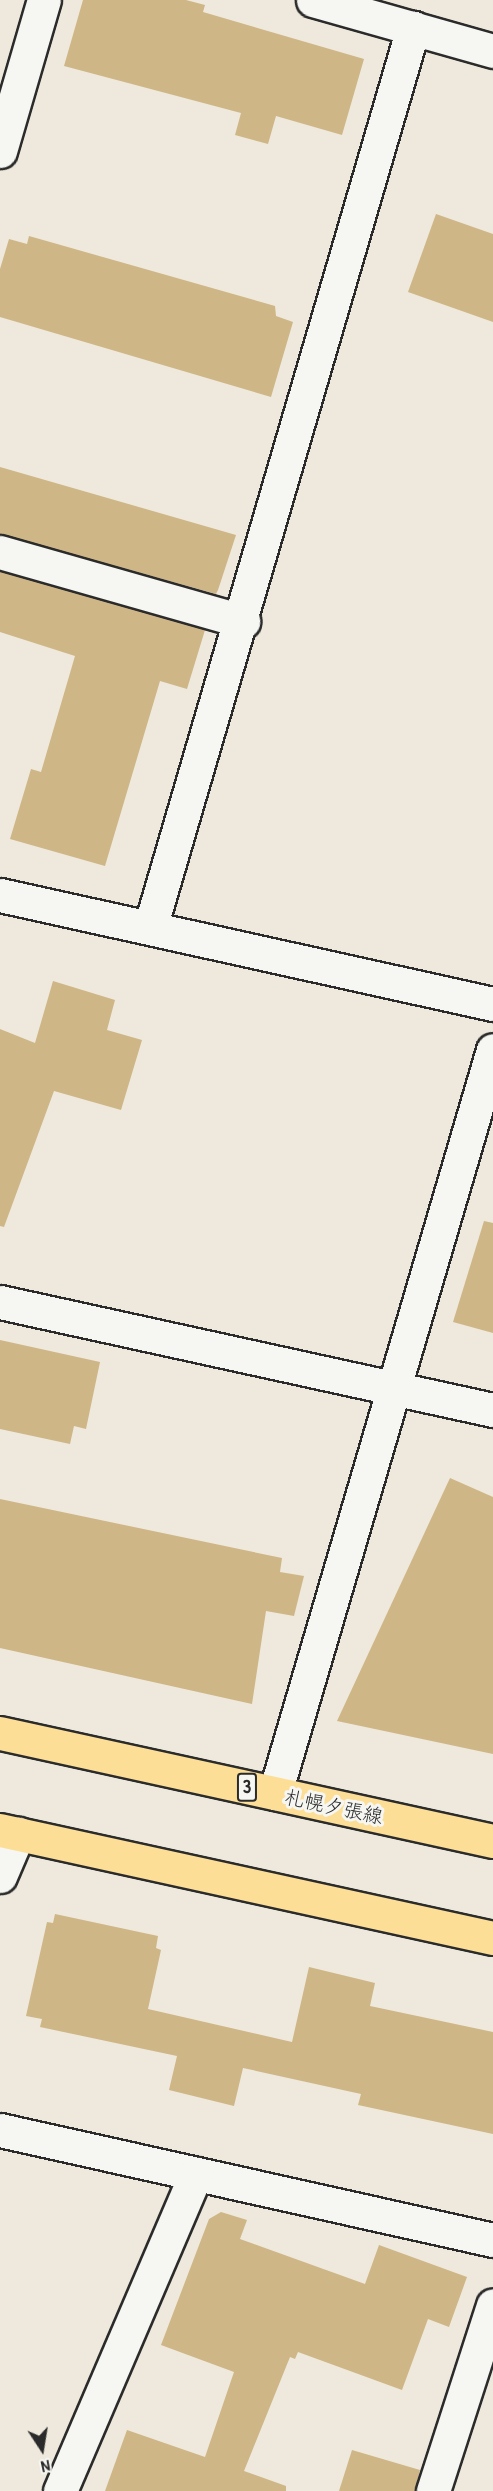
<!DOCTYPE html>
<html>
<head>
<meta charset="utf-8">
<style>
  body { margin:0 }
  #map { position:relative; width:493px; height:2491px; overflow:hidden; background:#eee9dc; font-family:"Patrick Hand","Klee One",sans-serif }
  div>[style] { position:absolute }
  .building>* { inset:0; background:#cfb686 }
  .roads { filter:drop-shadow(2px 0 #2b2b2b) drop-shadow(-2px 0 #2b2b2b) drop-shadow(0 2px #2b2b2b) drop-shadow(0 -2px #2b2b2b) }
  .minor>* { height:33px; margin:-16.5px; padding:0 16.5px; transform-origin:16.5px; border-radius:16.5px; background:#f6f6f2 }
  .major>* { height:33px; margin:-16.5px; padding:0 16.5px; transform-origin:16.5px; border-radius:16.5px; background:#fcde96 }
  span { translate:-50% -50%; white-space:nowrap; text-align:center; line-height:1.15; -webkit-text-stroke:6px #f6f6f2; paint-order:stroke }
  .shield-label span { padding:2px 4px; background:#f6f6f2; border:2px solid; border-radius:4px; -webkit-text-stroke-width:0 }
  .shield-label { font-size:18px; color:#2b2b2b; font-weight:700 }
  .street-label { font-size:20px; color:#2b2b2b }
  .north { position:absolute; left:12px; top:2419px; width:60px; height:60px; -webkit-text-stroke:4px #f6f6f2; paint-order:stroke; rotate:168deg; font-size:16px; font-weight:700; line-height:24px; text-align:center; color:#2b2b2b }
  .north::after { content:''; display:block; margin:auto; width:21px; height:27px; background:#2b2b2b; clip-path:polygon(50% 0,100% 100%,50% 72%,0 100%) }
</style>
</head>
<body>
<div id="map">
  <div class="building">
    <i style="clip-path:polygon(83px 0,186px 0,205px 5px,203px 12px,364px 59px,342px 135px,276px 116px,268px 144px,235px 135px,241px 113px,64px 66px)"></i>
    <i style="clip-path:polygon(436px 214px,493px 234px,493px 322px,408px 292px)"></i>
    <i style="clip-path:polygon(29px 236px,275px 306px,276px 316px,293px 322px,271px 397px,0 317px,0 269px,9px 239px,27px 244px)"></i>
    <i style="clip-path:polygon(0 467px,236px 535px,218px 590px,216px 594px,0 534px)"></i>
    <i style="clip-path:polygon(0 571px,205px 630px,187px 689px,160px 681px,105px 866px,10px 839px,31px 769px,41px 772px,75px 656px,0 632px)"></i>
    <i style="clip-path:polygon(53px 981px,115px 1000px,107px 1030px,142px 1040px,121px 1110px,54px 1091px,4px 1227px,0 1226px,0 1029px,35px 1043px)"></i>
    <i style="clip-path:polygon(484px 1221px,493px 1223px,493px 1333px,453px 1322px)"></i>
    <i style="clip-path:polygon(0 1340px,100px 1362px,86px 1429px,74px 1426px,70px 1444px,0 1429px)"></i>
    <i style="clip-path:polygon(450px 1478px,493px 1497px,493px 1754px,337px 1721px)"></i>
    <i style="clip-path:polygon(0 1499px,282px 1558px,280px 1572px,304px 1576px,294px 1616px,266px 1611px,252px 1704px,0 1648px)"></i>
    <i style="clip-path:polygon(55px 1914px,158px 1936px,156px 1948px,161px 1950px,148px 2009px,292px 2042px,309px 1967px,375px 1983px,370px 2006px,493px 2032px,493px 2134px,358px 2105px,361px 2094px,243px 2068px,234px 2106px,169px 2090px,177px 2056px,40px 2027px,42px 2019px,26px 2016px,47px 1922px,53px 1923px)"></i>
    <i style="clip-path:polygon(221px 2212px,247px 2220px,240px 2239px,365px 2284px,379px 2245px,467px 2277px,449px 2327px,428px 2319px,402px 2390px,298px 2352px,295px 2359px,290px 2357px,244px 2471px,286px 2486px,286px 2491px,105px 2491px,127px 2430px,205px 2457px,234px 2372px,161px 2345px,209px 2219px)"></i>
    <i style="clip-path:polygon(352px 2450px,420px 2470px,415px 2491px,339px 2491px)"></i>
  </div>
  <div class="roads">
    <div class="minor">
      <i style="left:313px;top:0;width:187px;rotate:15.8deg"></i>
      <i style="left:0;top:151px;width:157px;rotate:-73.8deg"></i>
      <i style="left:0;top:552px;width:253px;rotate:15.9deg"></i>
      <i style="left:0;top:895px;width:505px;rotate:12.47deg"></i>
      <i style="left:150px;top:928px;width:938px;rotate:-73.71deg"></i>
      <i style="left:0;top:1302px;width:505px;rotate:12.36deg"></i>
      <i style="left:275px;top:1793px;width:774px;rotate:-73.65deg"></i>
      <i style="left:0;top:1876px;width:46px;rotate:-66.8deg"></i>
      <i style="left:0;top:2130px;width:505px;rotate:12.58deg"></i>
      <i style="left:60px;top:2491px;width:345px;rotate:-66.8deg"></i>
      <i style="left:433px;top:2491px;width:195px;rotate:-72.1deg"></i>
    </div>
    <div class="major">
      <i style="left:0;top:1733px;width:505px;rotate:12.36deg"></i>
      <i style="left:0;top:1830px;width:505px;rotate:12.36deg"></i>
    </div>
  </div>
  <div class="shield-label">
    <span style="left:247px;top:1787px">3</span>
  </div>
  <div class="street-label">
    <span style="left:334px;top:1806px;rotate:12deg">札幌夕張線</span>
  </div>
  <div class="north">N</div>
</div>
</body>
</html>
